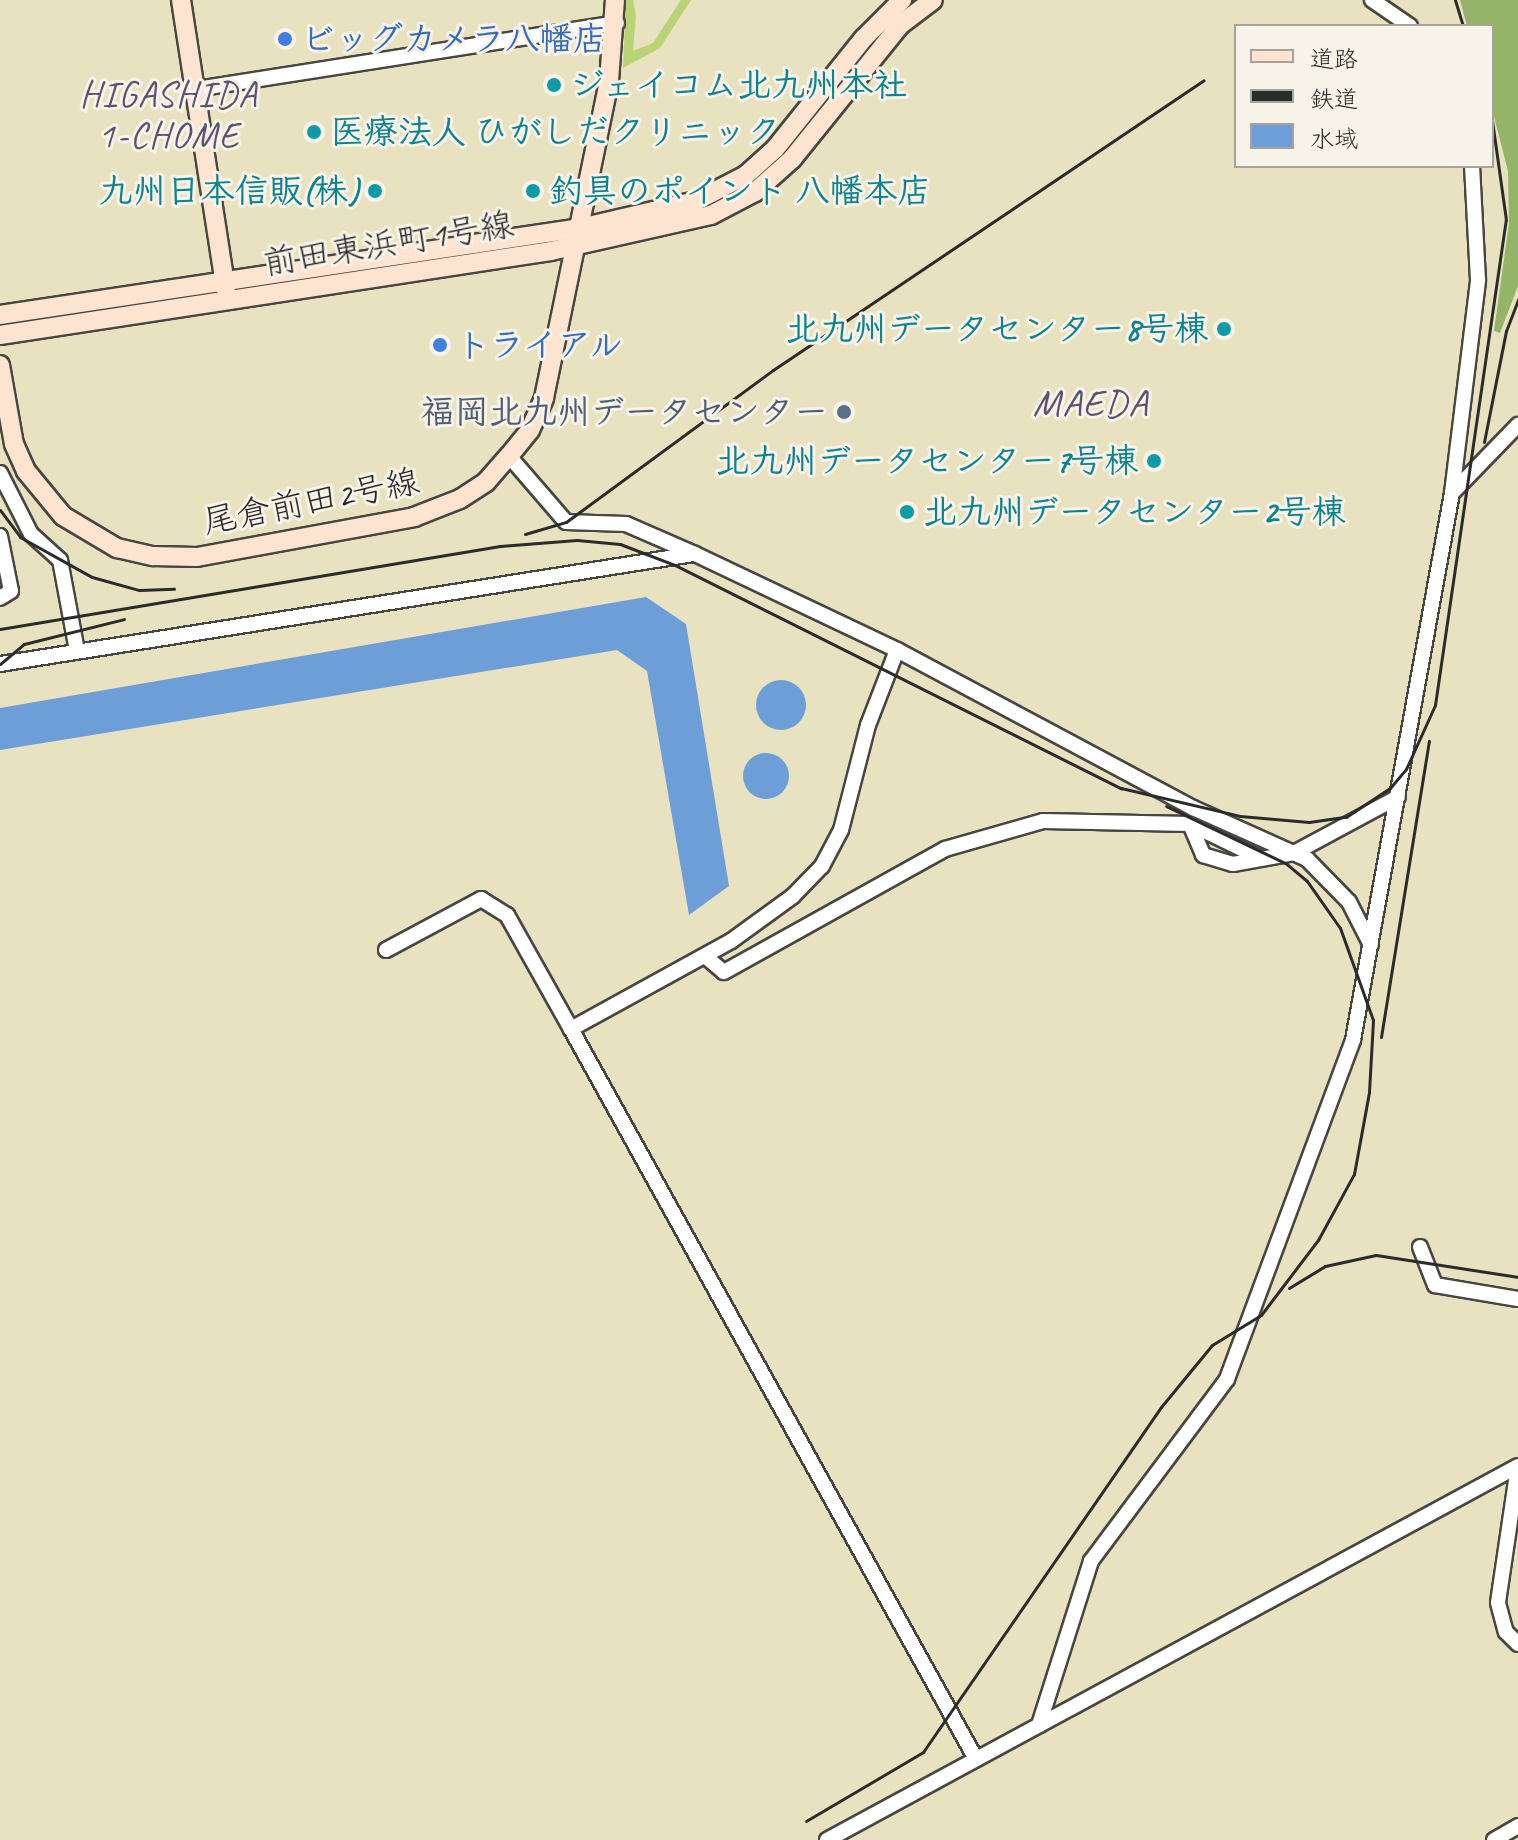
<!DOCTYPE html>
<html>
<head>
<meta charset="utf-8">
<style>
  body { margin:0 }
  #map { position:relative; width:1518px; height:1840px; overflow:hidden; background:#e9e2c0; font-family:Caveat,"Klee One",sans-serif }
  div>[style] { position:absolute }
  .green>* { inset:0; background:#bbd377 }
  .forest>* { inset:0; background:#94b568 }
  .water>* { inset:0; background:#6e9ed8 }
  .round { border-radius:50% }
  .roads { filter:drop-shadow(2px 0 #484641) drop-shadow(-2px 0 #484641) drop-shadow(0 2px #484641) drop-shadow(0 -2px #484641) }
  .street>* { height:14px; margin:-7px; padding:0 7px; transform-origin:7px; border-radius:7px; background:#fff }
  .secondary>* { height:18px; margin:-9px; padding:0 9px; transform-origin:9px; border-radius:9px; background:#fde4d1 }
  .rail>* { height:3px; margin:-1.5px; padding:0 1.5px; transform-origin:1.5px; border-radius:1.5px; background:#2b2b2b }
  .dots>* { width:22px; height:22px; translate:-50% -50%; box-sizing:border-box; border:4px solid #f7f3e8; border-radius:50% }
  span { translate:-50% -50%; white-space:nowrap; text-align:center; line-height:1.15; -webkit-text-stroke:6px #f7f3e8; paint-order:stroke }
  .shop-label { font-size:34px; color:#366cbe; font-weight:700 }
  .left { translate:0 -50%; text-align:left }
  .culture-label { font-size:34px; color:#0d838f; font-weight:700 }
  .right { translate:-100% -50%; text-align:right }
  .street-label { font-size:34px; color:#2b2b2b }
  .service-label { font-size:34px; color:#4e5e75; font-weight:700 }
  .neighbourhood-label { font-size:36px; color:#5b536d; letter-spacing:2px }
  .quarter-label { font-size:38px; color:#5b536d; letter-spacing:2px }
  .legend { position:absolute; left:1234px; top:24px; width:260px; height:144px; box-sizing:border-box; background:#f7f3e8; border:2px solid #a5a39c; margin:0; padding:10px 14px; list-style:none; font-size:24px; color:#2b2b2b }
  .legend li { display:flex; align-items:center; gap:16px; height:40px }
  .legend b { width:40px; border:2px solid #a5a39c }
</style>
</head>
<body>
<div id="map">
  <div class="green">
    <i style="clip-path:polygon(626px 0,633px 0,636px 16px,633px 51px,653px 43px,681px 0,691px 0,660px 48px,623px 68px)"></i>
  </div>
  <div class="forest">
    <i style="clip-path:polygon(1460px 0,1518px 0,1518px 286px,1500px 333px,1494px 331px,1509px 223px,1508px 171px,1492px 109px,1492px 26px,1467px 26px)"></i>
  </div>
  <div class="water">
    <i style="clip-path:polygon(646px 597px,686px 624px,729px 886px,689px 915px,647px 671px,617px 650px,0 750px,0 708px)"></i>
    <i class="round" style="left:756px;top:680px;width:50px;height:50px"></i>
    <i class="round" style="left:743px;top:753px;width:46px;height:46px"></i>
  </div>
  <div class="roads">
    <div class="street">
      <i style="left:1372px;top:0;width:46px;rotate:34.4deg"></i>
      <i style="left:196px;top:89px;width:426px;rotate:-8.9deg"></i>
      <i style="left:509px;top:456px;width:87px;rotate:49.2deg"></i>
      <i style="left:566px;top:522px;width:60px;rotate:1.9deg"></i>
      <i style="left:626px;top:524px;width:75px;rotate:23.5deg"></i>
      <i style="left:695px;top:554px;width:224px;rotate:25.4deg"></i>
      <i style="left:897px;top:650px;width:336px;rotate:28.1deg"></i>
      <i style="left:1193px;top:808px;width:125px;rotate:24.1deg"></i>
      <i style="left:1307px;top:859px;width:60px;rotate:45.7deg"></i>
      <i style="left:1349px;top:902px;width:48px;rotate:62.9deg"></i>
      <i style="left:0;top:473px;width:68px;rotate:63.1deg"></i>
      <i style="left:31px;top:534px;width:39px;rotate:42deg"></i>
      <i style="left:60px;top:560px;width:93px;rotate:79.4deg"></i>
      <i style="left:1452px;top:493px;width:95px;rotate:-45.9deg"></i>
      <i style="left:0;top:536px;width:56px;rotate:78.7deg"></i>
      <i style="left:11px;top:591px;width:13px;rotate:148deg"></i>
      <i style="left:897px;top:650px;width:80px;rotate:111.1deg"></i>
      <i style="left:868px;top:725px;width:108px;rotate:104.4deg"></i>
      <i style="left:841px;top:830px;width:41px;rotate:117.8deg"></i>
      <i style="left:822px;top:866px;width:42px;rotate:134deg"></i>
      <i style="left:793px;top:896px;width:77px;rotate:144deg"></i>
      <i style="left:731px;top:941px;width:183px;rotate:151.2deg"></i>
      <i style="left:571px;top:1029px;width:835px;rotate:60.98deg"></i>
      <i style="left:0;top:664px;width:703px;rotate:-9.01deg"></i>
      <i style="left:1190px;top:824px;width:34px;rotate:67deg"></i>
      <i style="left:1203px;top:855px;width:31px;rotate:17deg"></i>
      <i style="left:1233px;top:864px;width:62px;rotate:-10.2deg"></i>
      <i style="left:1294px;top:853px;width:118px;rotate:-28.3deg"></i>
      <i style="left:386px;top:950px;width:108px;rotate:-28.2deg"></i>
      <i style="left:481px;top:899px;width:31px;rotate:32deg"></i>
      <i style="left:507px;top:915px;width:131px;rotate:60.7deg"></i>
      <i style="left:706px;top:957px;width:23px;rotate:40deg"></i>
      <i style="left:724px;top:972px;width:253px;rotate:-29.1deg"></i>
      <i style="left:945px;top:849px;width:102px;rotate:-15.9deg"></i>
      <i style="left:1043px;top:821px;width:147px;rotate:1.2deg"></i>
      <i style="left:1190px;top:824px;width:78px;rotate:25.9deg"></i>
      <i style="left:1420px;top:1247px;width:41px;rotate:68.5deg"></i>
      <i style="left:1435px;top:1285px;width:84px;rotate:9.6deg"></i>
      <i style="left:1518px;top:1467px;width:137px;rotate:98.4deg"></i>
      <i style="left:1498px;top:1603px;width:30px;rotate:75deg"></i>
      <i style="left:1506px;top:1632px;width:17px;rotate:45deg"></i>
      <i style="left:1039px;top:1725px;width:172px;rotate:-72.4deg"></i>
      <i style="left:1091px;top:1561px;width:227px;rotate:-53.2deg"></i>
      <i style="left:1227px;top:1379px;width:362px;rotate:-69.6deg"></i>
      <i style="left:1353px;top:1040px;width:556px;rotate:-79.74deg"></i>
      <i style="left:1452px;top:493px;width:215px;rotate:-83deg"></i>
      <i style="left:1478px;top:280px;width:114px;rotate:-93deg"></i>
      <i style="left:827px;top:1840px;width:786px;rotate:-28.42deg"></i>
      <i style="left:1494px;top:1840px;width:28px;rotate:-30deg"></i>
    </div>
    <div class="secondary">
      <i style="left:181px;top:0;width:293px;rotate:81.2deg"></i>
      <i style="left:0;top:315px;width:586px;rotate:-8.53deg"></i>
      <i style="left:580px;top:228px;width:119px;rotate:-13.1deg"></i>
      <i style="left:696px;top:201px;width:56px;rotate:-27.5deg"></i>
      <i style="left:746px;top:175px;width:39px;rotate:-42deg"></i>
      <i style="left:775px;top:149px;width:142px;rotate:-51.3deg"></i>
      <i style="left:864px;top:38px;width:54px;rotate:-45deg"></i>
      <i style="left:0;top:335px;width:557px;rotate:-8.67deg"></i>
      <i style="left:551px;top:251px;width:164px;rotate:-12.7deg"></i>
      <i style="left:711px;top:215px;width:50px;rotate:-27.6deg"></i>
      <i style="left:755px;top:192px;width:50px;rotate:-41.7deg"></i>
      <i style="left:792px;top:159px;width:172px;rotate:-51.1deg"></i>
      <i style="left:900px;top:25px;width:41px;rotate:-37.1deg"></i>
      <i style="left:0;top:365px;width:80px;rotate:80deg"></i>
      <i style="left:14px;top:444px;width:30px;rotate:66deg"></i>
      <i style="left:26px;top:471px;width:58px;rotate:50.6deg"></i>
      <i style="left:63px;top:516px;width:63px;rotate:30.7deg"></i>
      <i style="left:117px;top:548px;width:37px;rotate:13deg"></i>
      <i style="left:153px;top:556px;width:44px;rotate:1.3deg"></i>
      <i style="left:197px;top:557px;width:221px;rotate:-10.4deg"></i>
      <i style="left:414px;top:517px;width:49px;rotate:-21.4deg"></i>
      <i style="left:460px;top:499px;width:31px;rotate:-33deg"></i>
      <i style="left:486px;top:482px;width:35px;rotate:-49deg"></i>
      <i style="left:509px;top:456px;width:33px;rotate:-51deg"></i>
      <i style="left:530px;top:430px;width:35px;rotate:-66deg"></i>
      <i style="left:544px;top:398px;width:324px;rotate:-78.4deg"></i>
      <i style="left:609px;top:81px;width:81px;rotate:-85.8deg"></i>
    </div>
  </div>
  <div class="rail">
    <i style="left:1455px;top:0;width:27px;rotate:73deg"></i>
    <i style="left:1484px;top:442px;width:113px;rotate:-78.8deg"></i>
    <i style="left:1506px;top:331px;width:34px;rotate:-69deg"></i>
    <i style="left:0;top:510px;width:34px;rotate:53deg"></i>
    <i style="left:20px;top:537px;width:82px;rotate:29.1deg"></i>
    <i style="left:92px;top:577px;width:49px;rotate:15.5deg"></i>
    <i style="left:139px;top:590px;width:35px;rotate:-2deg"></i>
    <i style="left:525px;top:534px;width:43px;rotate:-16.3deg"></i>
    <i style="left:566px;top:522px;width:257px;rotate:-36.3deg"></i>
    <i style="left:773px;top:370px;width:519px;rotate:-33.93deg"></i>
    <i style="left:0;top:629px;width:507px;rotate:-9.43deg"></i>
    <i style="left:500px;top:546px;width:77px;rotate:-4.5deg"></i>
    <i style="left:577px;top:540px;width:43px;rotate:5.3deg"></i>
    <i style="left:620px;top:544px;width:59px;rotate:20.9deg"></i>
    <i style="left:675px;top:565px;width:499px;rotate:26.6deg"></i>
    <i style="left:1121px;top:788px;width:122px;rotate:13.2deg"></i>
    <i style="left:1240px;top:816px;width:69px;rotate:5deg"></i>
    <i style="left:1309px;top:822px;width:37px;rotate:-8deg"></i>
    <i style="left:1346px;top:817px;width:53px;rotate:-33.4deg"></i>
    <i style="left:1390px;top:788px;width:25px;rotate:-50deg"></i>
    <i style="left:1406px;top:769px;width:70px;rotate:-65.6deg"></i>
    <i style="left:1435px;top:705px;width:490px;rotate:-81.7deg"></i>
    <i style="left:1506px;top:220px;width:101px;rotate:-98deg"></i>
    <i style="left:0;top:664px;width:31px;rotate:-40deg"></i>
    <i style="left:24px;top:644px;width:103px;rotate:-14deg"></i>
    <i style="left:1381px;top:1037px;width:300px;rotate:-80.8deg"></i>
    <i style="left:1289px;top:1288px;width:42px;rotate:-31.4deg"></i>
    <i style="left:1325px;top:1266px;width:52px;rotate:-12.2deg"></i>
    <i style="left:1376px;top:1255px;width:144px;rotate:8.8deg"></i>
    <i style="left:806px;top:1821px;width:136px;rotate:-30.5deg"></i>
    <i style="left:923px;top:1752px;width:419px;rotate:-55.4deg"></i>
    <i style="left:1161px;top:1407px;width:80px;rotate:-50.6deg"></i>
    <i style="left:1212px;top:1345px;width:57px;rotate:-31.5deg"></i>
    <i style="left:1261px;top:1315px;width:94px;rotate:-52.8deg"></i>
    <i style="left:1318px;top:1240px;width:75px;rotate:-61.4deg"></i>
    <i style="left:1354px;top:1174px;width:83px;rotate:-79.6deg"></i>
    <i style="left:1369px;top:1092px;width:72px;rotate:-86.8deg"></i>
    <i style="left:1373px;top:1020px;width:98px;rotate:-109.7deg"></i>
    <i style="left:1340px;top:928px;width:57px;rotate:-125.1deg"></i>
    <i style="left:1307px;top:881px;width:26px;rotate:-140deg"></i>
    <i style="left:1287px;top:864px;width:134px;rotate:-154.4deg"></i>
  </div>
  <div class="dots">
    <i style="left:285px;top:39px;background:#3f7fe0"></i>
    <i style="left:554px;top:85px;background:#0f9aa8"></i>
    <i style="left:314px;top:132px;background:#0f9aa8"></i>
    <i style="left:375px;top:191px;background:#0f9aa8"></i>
    <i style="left:533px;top:191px;background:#0f9aa8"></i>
    <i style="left:1224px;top:329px;background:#0f9aa8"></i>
    <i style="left:440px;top:345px;background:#3f7fe0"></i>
    <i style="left:844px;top:412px;background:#5c6f8a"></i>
    <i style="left:1154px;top:461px;background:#0f9aa8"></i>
    <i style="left:907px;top:512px;background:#0f9aa8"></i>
  </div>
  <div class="shop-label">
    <span class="left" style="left:301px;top:39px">ビッグカメラ八幡店</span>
    <span class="left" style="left:456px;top:345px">トライアル</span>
  </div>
  <div class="culture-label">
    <span class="left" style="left:570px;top:85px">ジェイコム北九州本社</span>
    <span class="left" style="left:330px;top:132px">医療法人 ひがしだクリニック</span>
    <span class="right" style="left:359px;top:191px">九州日本信販(株)</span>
    <span class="left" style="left:549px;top:191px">釣具のポイント 八幡本店</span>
    <span class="right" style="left:1208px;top:329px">北九州データセンター8号棟</span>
    <span class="right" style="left:1138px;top:461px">北九州データセンター7号棟</span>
    <span class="left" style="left:923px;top:512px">北九州データセンター2号棟</span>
  </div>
  <div class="street-label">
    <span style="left:388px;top:243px;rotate:-9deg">前田東浜町1号線</span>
    <span style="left:311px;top:501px;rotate:-11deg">尾倉前田2号線</span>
  </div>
  <div class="service-label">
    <span class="right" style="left:828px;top:412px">福岡北九州データセンター</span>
  </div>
  <div class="neighbourhood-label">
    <span style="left:169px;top:115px">HIGASHIDA<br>1-CHOME</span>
  </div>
  <div class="quarter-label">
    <span style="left:1091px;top:403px">MAEDA</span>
  </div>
  <ul class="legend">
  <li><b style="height:10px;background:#fde4d1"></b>道路</li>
  <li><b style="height:10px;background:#2b2b2b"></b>鉄道</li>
  <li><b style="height:22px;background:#6e9ed8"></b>水域</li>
  </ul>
</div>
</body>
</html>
